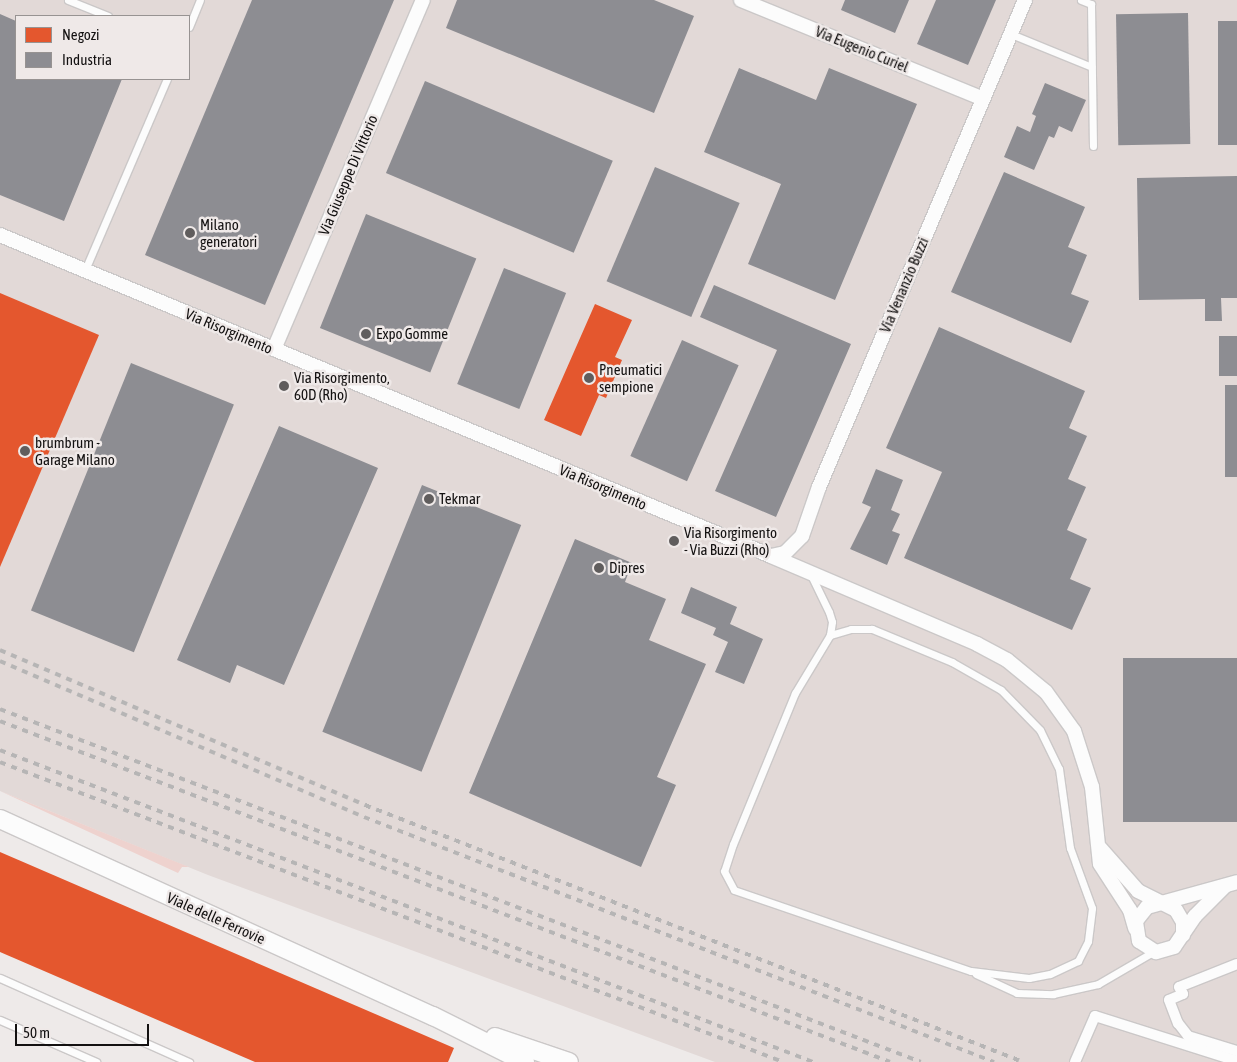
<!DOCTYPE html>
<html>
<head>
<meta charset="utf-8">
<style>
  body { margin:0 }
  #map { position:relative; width:1237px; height:1062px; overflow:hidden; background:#eeeae9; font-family:"Asap Condensed",sans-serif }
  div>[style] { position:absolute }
  .built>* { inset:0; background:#e2d9d7 }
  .green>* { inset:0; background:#eed2ce }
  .shops>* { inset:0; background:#e4572e }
  .industry>* { inset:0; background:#8d8d92; transform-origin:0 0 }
  .roads { filter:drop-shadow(1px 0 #cbc8c8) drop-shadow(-1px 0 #cbc8c8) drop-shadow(0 1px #cbc8c8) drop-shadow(0 -1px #cbc8c8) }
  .service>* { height:7px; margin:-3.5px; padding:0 3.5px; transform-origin:3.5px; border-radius:3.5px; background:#fcfcfc }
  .pedestrian>* { height:10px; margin:-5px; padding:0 5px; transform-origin:5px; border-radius:5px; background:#fcfcfc }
  .minor>* { height:14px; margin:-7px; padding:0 7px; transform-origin:7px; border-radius:7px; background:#fcfcfc }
  .tertiary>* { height:18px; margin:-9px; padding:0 9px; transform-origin:9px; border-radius:9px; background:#fcfcfc }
  .rail>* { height:4px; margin-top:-2px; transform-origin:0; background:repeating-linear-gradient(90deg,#b6b5b5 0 6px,transparent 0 12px) }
  .dots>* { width:14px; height:14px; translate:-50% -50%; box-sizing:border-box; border:2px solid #efe9e8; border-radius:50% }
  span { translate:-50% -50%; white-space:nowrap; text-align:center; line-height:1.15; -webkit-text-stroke:5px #efe9e8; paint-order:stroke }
  .street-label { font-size:15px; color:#131111 }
  .poi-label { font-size:15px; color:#131111 }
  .left { translate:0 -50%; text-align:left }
  .legend { position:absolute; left:15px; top:15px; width:175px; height:65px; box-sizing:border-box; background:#efe9e8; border:1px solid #979392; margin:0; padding:6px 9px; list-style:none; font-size:15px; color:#131111 }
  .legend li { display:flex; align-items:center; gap:10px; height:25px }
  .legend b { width:25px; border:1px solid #979392 }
  .scale { position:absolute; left:15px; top:1024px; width:134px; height:22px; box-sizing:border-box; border:2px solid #131111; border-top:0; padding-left:6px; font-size:15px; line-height:18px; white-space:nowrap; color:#131111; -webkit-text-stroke:4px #efe9e8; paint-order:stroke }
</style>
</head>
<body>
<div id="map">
  <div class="built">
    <i style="clip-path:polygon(evenodd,0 0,1237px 0,1237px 1062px,715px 1062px,208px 875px,0 791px,0 0,16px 16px,189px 16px,189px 79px,16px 79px,16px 16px)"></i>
  </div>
  <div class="green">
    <i style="clip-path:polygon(0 791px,189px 867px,182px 867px,178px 873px)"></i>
  </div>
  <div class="shops">
    <i style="clip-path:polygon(0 293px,99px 335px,0 567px)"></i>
    <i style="clip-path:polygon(595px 304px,632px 320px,615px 357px,622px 360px,606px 398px,599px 395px,581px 436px,544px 420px)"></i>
    <i style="clip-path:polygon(0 852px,454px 1048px,448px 1062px,255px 1062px,0 952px)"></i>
  </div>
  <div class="industry">
    <i style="clip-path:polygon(252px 0,394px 0,265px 305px,145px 255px)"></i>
    <i style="clip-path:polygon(457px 0,654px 0,694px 16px,654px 113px,446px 28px)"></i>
    <i style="clip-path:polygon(845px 0,909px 0,895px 33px,841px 10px)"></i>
    <i style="clip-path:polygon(936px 0,996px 0,968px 65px,917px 44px)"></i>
    <i style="left:1188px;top:13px;width:131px;height:72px;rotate:89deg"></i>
    <i style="clip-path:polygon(0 14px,16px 21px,16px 79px,122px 79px,64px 221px,0 195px)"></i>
    <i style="left:1237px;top:21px;width:124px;height:19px;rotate:90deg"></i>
    <i style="clip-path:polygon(739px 68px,816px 100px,829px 68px,917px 104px,835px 300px,748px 264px,781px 184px,704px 152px)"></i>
    <i style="left:425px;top:81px;width:204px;height:100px;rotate:23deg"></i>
    <i style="clip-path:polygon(1045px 83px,1086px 100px,1072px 132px,1059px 126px,1054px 138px,1049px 136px,1034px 170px,1004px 157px,1017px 126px,1030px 132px,1036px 116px,1032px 114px)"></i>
    <i style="left:655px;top:167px;width:92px;height:124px;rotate:23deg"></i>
    <i style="clip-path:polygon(1004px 172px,1085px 207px,1068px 247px,1087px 255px,1071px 294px,1089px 301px,1071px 343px,951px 292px)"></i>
    <i style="clip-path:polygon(1237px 176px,1237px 298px,1221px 298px,1222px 321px,1205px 321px,1205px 299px,1139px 300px,1137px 178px)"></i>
    <i style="left:366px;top:214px;width:119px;height:123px;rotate:22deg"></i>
    <i style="left:504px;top:268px;width:67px;height:125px;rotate:22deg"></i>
    <i style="clip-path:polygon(714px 285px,851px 344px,776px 517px,715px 491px,777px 350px,700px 317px)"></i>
    <i style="clip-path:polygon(939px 327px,1085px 391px,1069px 428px,1087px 436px,1068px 479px,1086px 487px,1067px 530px,1087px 539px,1070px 579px,1091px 588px,1072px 630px,904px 558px,942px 472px,886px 448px)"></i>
    <i style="left:1219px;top:336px;width:18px;height:40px"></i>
    <i style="left:682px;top:340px;width:62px;height:127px;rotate:24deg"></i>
    <i style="left:131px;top:363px;width:111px;height:267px;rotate:22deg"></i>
    <i style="left:1225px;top:385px;width:12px;height:92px"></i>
    <i style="clip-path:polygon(279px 426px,378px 468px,284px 685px,237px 665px,230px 683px,177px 660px)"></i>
    <i style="clip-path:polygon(876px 469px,903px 480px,891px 510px,900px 514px,892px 531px,900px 534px,887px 565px,850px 549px,871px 507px,862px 503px)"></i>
    <i style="left:422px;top:485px;width:107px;height:266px;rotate:22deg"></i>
    <i style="clip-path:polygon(575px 539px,632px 563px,625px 582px,666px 599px,649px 640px,706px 664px,657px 777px,676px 785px,641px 867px,469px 793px)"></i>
    <i style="clip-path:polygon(691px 587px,737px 607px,730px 624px,763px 639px,744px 684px,715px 672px,728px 642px,713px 635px,716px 628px,681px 613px)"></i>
    <i style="left:1237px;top:658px;width:164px;height:114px;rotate:90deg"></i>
  </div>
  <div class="roads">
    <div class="service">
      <i style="left:68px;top:0;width:43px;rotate:21.8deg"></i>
      <i style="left:1081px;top:0;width:11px;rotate:22deg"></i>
      <i style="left:1091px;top:4px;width:142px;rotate:89.2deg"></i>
      <i style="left:189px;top:27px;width:29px;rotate:-68deg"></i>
      <i style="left:1011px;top:34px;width:87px;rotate:22.2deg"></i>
      <i style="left:85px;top:270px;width:208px;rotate:-66.8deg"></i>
      <i style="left:811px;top:575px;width:41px;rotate:64.1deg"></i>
      <i style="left:829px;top:612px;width:10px;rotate:73deg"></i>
      <i style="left:832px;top:622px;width:13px;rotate:99deg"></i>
      <i style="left:830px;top:635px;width:68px;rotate:121.1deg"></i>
      <i style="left:795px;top:693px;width:163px;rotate:112.3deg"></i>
      <i style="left:733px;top:844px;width:28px;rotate:108deg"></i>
      <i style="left:724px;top:871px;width:21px;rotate:62deg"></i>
      <i style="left:734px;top:890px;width:250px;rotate:18.9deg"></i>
      <i style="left:971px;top:971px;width:58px;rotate:6.9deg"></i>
      <i style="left:1029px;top:978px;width:21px;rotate:-11deg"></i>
      <i style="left:1050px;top:974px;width:31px;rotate:-25deg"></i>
      <i style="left:1078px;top:961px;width:22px;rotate:-63deg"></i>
      <i style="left:1088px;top:941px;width:33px;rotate:-83deg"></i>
      <i style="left:1092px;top:908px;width:64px;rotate:-110.1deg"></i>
      <i style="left:1070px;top:848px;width:80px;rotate:-97.9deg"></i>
      <i style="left:1059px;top:769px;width:43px;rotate:-116deg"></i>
      <i style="left:1040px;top:730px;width:56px;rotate:-134.3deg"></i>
      <i style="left:1001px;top:690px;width:56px;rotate:-150.3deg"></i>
      <i style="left:952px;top:662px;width:87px;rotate:-157.6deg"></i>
      <i style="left:872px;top:629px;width:21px;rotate:180deg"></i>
      <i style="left:851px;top:629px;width:22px;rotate:164deg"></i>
      <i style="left:976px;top:974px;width:45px;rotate:24.9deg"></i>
      <i style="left:1017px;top:993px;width:36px;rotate:2deg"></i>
      <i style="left:1053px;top:994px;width:46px;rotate:-12.5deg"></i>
      <i style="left:1098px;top:984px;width:64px;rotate:-30.2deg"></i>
      <i style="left:0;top:978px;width:207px;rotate:24deg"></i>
      <i style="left:0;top:1020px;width:105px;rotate:23.6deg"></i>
    </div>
    <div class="pedestrian">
      <i style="left:1237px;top:964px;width:62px;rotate:158.4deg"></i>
      <i style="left:1179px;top:987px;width:8px;rotate:60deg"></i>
      <i style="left:1183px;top:994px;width:15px;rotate:157deg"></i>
      <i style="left:1169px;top:1000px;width:25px;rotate:69deg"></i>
      <i style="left:1178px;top:1023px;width:16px;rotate:52deg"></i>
      <i style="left:1188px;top:1036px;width:51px;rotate:17deg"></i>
      <i style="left:1075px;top:1062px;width:50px;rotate:-66.5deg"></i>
      <i style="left:1095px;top:1016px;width:149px;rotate:17.6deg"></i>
    </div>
    <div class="minor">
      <i style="left:741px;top:0;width:261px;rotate:22.2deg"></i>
      <i style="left:0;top:235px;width:835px;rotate:22.6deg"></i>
      <i style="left:771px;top:556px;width:224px;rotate:23.1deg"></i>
      <i style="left:977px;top:644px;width:34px;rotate:28deg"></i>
      <i style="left:1007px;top:660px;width:50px;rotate:39.4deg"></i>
      <i style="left:1046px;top:692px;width:48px;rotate:54.3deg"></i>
      <i style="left:1074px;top:731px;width:59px;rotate:72.2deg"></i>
      <i style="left:1092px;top:787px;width:77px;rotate:84.1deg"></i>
      <i style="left:1100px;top:864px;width:55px;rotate:56.9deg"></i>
      <i style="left:1130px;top:910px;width:19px;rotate:74deg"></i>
      <i style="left:274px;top:349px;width:379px;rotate:-66.9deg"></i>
      <i style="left:771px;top:556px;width:14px;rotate:-12deg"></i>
      <i style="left:785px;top:553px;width:24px;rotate:-45deg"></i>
      <i style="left:802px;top:536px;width:52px;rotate:-70.9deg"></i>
      <i style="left:819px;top:487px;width:529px;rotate:-67.07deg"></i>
      <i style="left:1100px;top:848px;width:57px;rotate:48.5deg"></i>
      <i style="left:1138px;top:891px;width:42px;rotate:26.6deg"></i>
      <i style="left:1176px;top:910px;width:14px;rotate:60deg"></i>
      <i style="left:1183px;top:922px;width:13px;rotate:90deg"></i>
      <i style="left:1225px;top:886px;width:42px;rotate:135deg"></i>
      <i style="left:1195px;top:916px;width:37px;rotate:124deg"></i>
      <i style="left:1174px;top:947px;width:19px;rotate:164deg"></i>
      <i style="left:1156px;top:952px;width:20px;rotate:-147deg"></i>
      <i style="left:1139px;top:941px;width:20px;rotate:-99deg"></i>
      <i style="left:1136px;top:921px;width:18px;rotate:-52deg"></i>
      <i style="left:1147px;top:907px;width:93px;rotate:-15.5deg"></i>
    </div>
    <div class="tertiary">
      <i style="left:0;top:819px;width:476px;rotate:24.5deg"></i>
      <i style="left:433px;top:1016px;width:103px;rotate:26.6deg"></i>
      <i style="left:495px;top:1037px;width:78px;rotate:18.7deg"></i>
    </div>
  </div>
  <div class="rail">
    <i style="left:0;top:650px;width:397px;rotate:23deg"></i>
    <i style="left:365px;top:805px;width:706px;rotate:21.33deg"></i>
    <i style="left:0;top:661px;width:396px;rotate:23.2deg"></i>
    <i style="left:364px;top:817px;width:676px;rotate:21.25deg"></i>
    <i style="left:0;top:709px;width:986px;rotate:20.97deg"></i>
    <i style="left:0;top:721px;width:953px;rotate:20.96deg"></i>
    <i style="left:0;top:750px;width:871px;rotate:20.99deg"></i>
    <i style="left:0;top:762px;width:839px;rotate:20.96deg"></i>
  </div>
  <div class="dots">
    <i style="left:190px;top:233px;background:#605d5d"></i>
    <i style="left:366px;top:334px;background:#605d5d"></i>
    <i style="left:589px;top:378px;background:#605d5d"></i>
    <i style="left:284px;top:386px;background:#605d5d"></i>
    <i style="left:25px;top:451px;background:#605d5d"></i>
    <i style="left:429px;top:499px;background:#605d5d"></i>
    <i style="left:674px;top:541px;background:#605d5d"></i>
    <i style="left:599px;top:568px;background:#605d5d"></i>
  </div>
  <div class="street-label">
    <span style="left:862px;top:49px;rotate:22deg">Via Eugenio Curiel</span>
    <span style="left:348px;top:175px;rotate:-67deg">Via Giuseppe Di Vittorio</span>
    <span style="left:904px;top:285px;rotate:-67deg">Via Venanzio Buzzi</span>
    <span style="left:229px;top:331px;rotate:23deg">Via Risorgimento</span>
    <span style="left:603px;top:487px;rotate:23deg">Via Risorgimento</span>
    <span style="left:216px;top:918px;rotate:24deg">Viale delle Ferrovie</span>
  </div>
  <div class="poi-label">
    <span class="left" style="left:200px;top:233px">Milano<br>generatori</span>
    <span class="left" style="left:376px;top:334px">Expo Gomme</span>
    <span class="left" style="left:599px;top:378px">Pneumatici<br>sempione</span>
    <span class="left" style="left:294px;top:386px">Via Risorgimento,<br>60D (Rho)</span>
    <span class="left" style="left:35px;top:451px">brumbrum -<br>Garage Milano</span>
    <span class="left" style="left:439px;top:499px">Tekmar</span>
    <span class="left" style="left:684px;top:541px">Via Risorgimento<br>- Via Buzzi (Rho)</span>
    <span class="left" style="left:609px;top:568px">Dipres</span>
  </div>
  <ul class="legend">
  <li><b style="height:14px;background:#e4572e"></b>Negozi</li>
  <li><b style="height:14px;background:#8d8d92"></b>Industria</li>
  </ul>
  <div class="scale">50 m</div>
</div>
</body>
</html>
